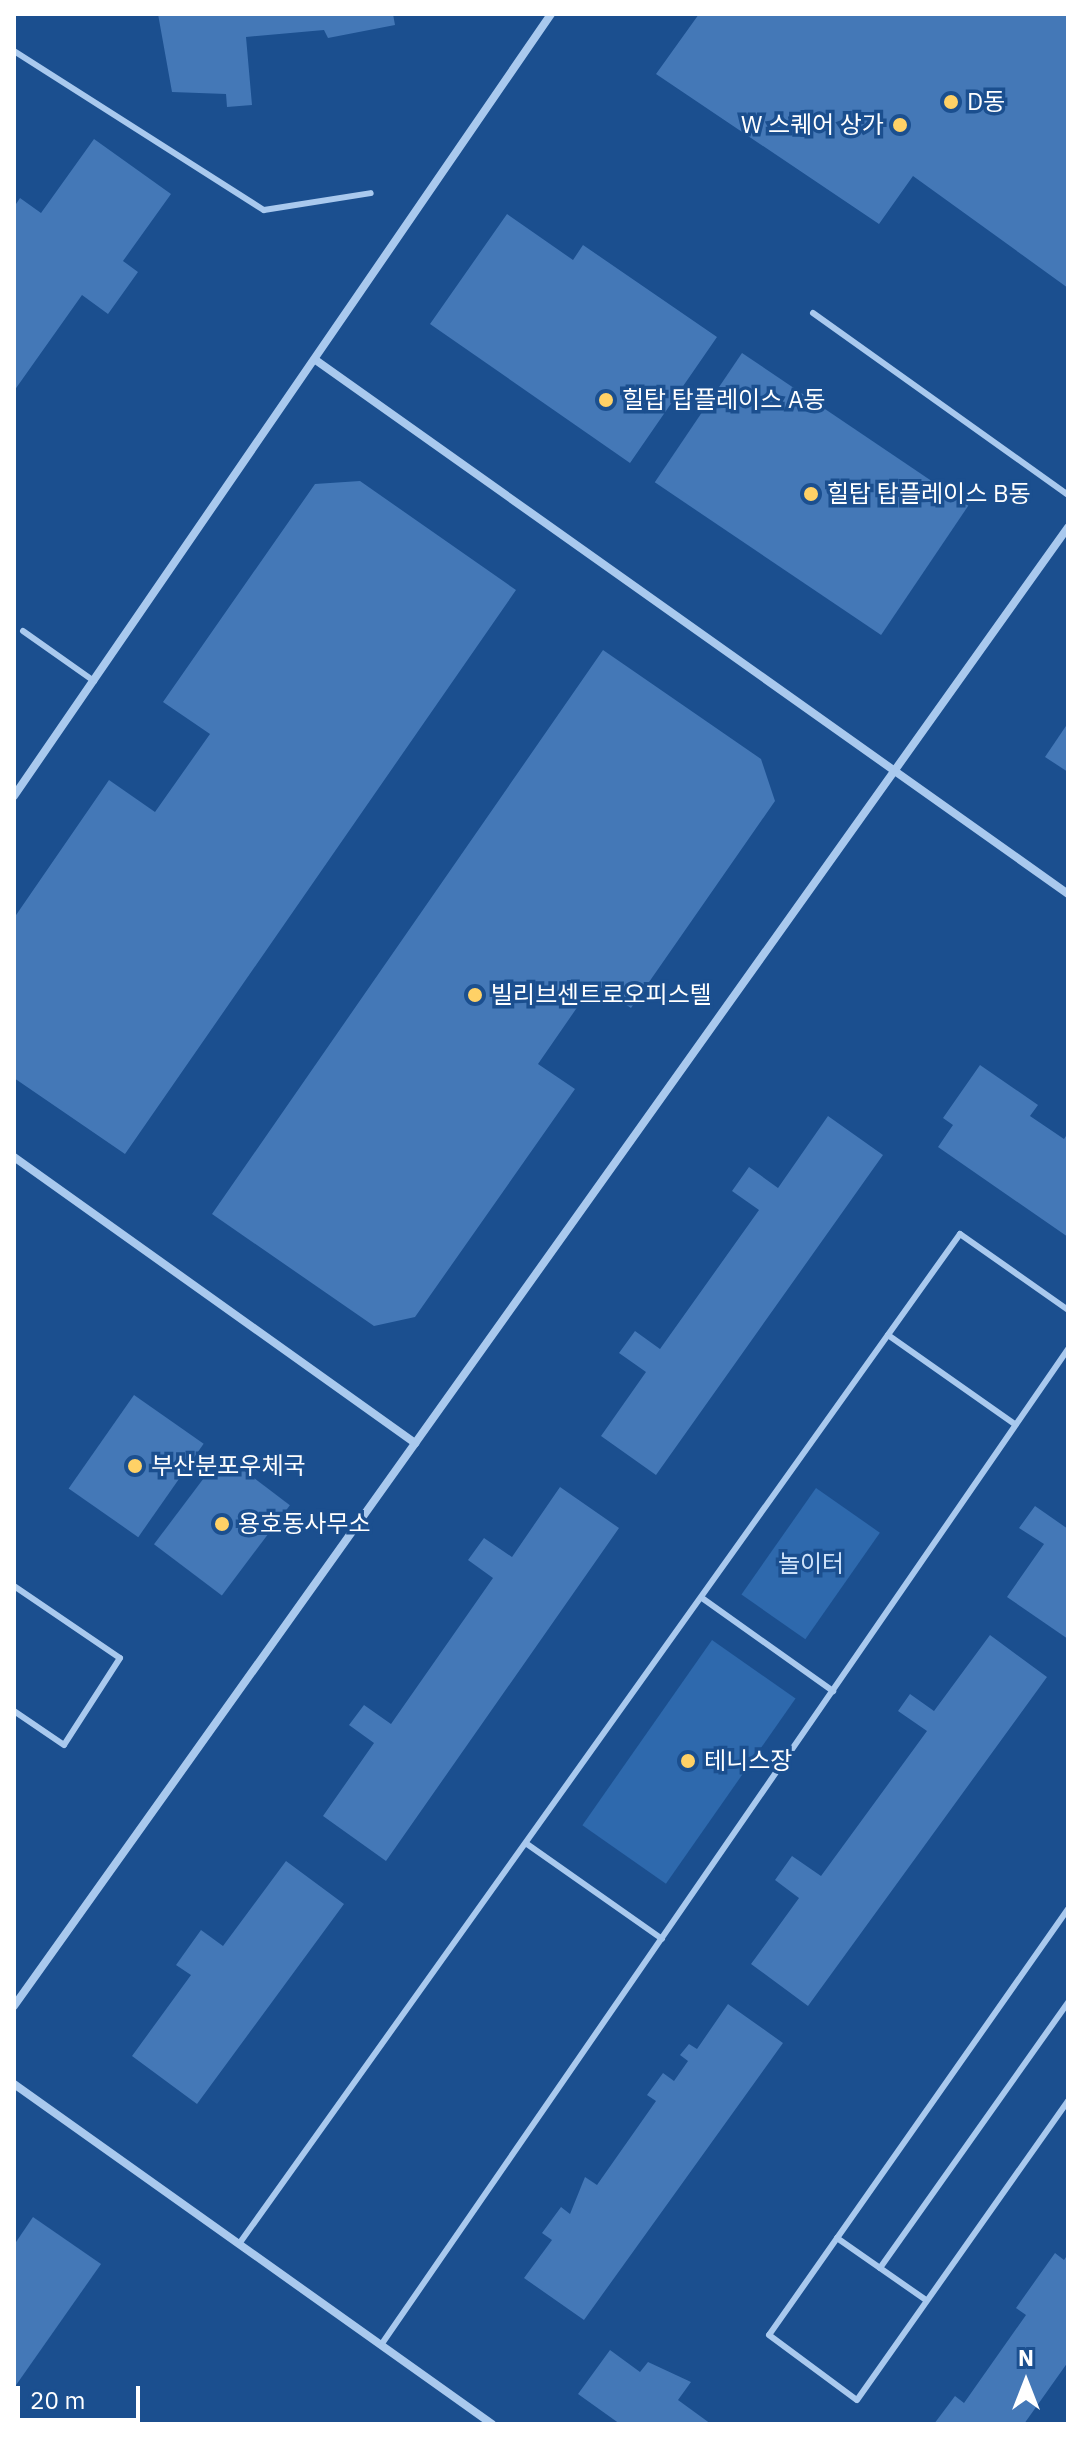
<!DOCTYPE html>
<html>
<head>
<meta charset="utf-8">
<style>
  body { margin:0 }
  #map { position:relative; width:1082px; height:2438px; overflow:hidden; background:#1b4f8f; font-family:"IBM Plex Sans","Noto Sans KR",sans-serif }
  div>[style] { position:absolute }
  .green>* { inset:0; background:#2e69ad; transform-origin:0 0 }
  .building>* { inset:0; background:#4478b7; transform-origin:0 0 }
  .lane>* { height:6px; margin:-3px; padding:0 3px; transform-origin:3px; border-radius:3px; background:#a9c9ee }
  .street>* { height:8px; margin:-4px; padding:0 4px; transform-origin:4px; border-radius:4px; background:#a9c9ee }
  .dots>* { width:22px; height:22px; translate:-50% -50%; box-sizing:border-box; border:4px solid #1b4f8f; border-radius:50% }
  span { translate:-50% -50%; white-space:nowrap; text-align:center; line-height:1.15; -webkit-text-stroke:7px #1b4f8f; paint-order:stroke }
  .poi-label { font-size:24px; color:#fff }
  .left { translate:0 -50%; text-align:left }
  .right { translate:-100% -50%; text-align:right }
  .park-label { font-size:24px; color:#cfe3fa }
  .frame { position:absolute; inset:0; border:16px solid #fff; pointer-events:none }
  .north { position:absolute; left:986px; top:2342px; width:80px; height:80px; -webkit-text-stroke:6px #1b4f8f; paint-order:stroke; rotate:0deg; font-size:22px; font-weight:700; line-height:32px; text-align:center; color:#fff }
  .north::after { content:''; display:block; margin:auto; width:28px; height:36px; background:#fff; clip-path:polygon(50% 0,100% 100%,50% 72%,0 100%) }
  .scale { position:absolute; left:16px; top:2386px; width:124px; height:36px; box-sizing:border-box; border:4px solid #fff; border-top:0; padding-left:10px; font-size:24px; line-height:28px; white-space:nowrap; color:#fff; -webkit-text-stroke:6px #1b4f8f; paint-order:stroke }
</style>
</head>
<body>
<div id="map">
  <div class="green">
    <i style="left:816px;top:1488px;width:78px;height:130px;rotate:35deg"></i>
    <i style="left:712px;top:1640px;width:102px;height:226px;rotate:35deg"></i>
  </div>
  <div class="building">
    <i style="clip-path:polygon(158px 14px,393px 14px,395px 25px,328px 38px,324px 30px,246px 37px,252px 105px,227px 107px,226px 94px,172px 92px)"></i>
    <i style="clip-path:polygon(699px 14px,1068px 14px,1068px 288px,913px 176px,879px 224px,656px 74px)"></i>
    <i style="clip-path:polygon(94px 139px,171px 194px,123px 261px,138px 272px,108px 314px,82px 295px,14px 391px,14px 207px,20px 198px,41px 213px)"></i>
    <i style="clip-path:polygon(507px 214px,573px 260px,583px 245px,717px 337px,630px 463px,430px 324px)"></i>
    <i style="left:742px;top:353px;width:273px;height:156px;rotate:34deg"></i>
    <i style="clip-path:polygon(360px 481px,516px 590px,125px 1154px,14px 1078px,14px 918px,109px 780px,155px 812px,210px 734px,163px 702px,315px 484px)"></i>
    <i style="clip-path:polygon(603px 650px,761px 759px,775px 801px,631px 1008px,594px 983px,538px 1064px,575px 1089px,415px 1317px,374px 1326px,212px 1214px)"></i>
    <i style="clip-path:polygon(1068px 723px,1068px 772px,1045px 757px)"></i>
    <i style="clip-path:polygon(980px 1065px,1038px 1105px,1030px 1116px,1064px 1139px,1068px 1133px,1068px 1237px,938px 1147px,953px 1125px,943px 1118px)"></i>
    <i style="clip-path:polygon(828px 1116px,883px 1155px,656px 1475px,601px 1436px,646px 1372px,619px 1353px,635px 1331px,660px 1349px,759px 1210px,732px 1191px,749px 1167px,778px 1188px)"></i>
    <i style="left:134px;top:1395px;width:85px;height:114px;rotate:35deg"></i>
    <i style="left:222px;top:1454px;width:85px;height:113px;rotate:37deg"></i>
    <i style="clip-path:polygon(560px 1487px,619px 1528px,386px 1861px,323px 1816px,374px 1743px,349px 1725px,364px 1705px,391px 1724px,493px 1578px,468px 1560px,484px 1538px,512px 1557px)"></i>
    <i style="clip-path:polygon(1035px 1506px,1068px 1529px,1068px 1639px,1007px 1597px,1044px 1544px,1019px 1528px)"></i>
    <i style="clip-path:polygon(990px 1635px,1047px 1677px,808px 2006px,751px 1964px,799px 1898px,775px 1880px,792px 1856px,821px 1876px,927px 1731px,898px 1711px,910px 1694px,934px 1711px)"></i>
    <i style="clip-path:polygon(286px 1861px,344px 1904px,197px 2104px,132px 2056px,191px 1975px,176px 1965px,201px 1930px,223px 1946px)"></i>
    <i style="clip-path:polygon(728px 2004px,783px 2043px,584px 2320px,524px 2278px,552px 2240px,542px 2233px,561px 2207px,570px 2214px,585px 2177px,597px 2185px,656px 2101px,647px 2095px,663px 2073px,674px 2081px,688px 2061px,680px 2055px,689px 2044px,697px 2049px)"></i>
    <i style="clip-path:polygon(33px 2217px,101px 2264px,14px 2388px,14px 2245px)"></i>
    <i style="clip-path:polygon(1055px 2253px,1064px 2260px,1068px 2254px,1068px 2362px,1024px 2424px,934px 2424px,955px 2396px,964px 2403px,1026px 2315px,1016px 2308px)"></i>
    <i style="clip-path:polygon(610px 2350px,640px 2372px,648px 2362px,691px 2382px,678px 2400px,711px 2424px,620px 2424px,578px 2394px)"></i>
  </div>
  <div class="lane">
    <i style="left:14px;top:51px;width:296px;rotate:32.5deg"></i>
    <i style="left:264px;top:210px;width:108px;rotate:-9deg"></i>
    <i style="left:813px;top:313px;width:313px;rotate:35.5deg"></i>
    <i style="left:23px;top:631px;width:87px;rotate:35.2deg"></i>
    <i style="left:888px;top:1335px;width:156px;rotate:35.1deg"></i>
    <i style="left:14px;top:1586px;width:128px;rotate:34.2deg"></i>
    <i style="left:120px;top:1658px;width:103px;rotate:122.8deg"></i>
    <i style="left:64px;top:1745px;width:60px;rotate:-145.8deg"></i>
    <i style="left:702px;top:1598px;width:161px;rotate:35.4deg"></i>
    <i style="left:527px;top:1844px;width:165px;rotate:35.1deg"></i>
    <i style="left:1068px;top:1909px;width:520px;rotate:125.06deg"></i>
    <i style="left:769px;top:2335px;width:109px;rotate:36.5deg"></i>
    <i style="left:857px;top:2400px;width:366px;rotate:-54.8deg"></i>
    <i style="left:837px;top:2238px;width:108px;rotate:34.9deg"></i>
    <i style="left:239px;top:2244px;width:1241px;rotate:-54.48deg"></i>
    <i style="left:960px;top:1234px;width:132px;rotate:35.1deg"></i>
    <i style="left:880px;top:2268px;width:326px;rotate:-54.7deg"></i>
    <i style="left:381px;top:2345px;width:1210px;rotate:-55.4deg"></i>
  </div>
  <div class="street">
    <i style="left:317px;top:361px;width:921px;rotate:35.36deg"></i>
    <i style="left:14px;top:796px;width:949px;rotate:-55.52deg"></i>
    <i style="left:14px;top:1157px;width:493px;rotate:35.5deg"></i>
    <i style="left:14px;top:2006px;width:1816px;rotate:-54.52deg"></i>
    <i style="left:14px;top:2084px;width:587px;rotate:35.42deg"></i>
  </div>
  <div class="dots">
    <i style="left:951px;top:102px;background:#ffd166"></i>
    <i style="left:900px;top:125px;background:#ffd166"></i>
    <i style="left:606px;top:400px;background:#ffd166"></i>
    <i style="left:811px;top:494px;background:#ffd166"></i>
    <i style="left:475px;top:995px;background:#ffd166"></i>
    <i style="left:135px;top:1466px;background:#ffd166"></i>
    <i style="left:222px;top:1524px;background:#ffd166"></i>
    <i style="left:688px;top:1761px;background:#ffd166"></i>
  </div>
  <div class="poi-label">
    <span class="left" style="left:967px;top:102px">D동</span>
    <span class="right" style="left:884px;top:125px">W 스퀘어 상가</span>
    <span class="left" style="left:622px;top:400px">힐탑 탑플레이스 A동</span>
    <span class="left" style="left:827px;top:494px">힐탑 탑플레이스 B동</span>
    <span class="left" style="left:491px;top:995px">빌리브센트로오피스텔</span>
    <span class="left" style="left:151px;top:1466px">부산분포우체국</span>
    <span class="left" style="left:238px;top:1524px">용호동사무소</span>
    <span class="left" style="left:704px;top:1761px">테니스장</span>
  </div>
  <div class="park-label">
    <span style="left:811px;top:1564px">놀이터</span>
  </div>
  <div class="frame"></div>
  <div class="north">N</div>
  <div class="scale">20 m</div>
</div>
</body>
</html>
